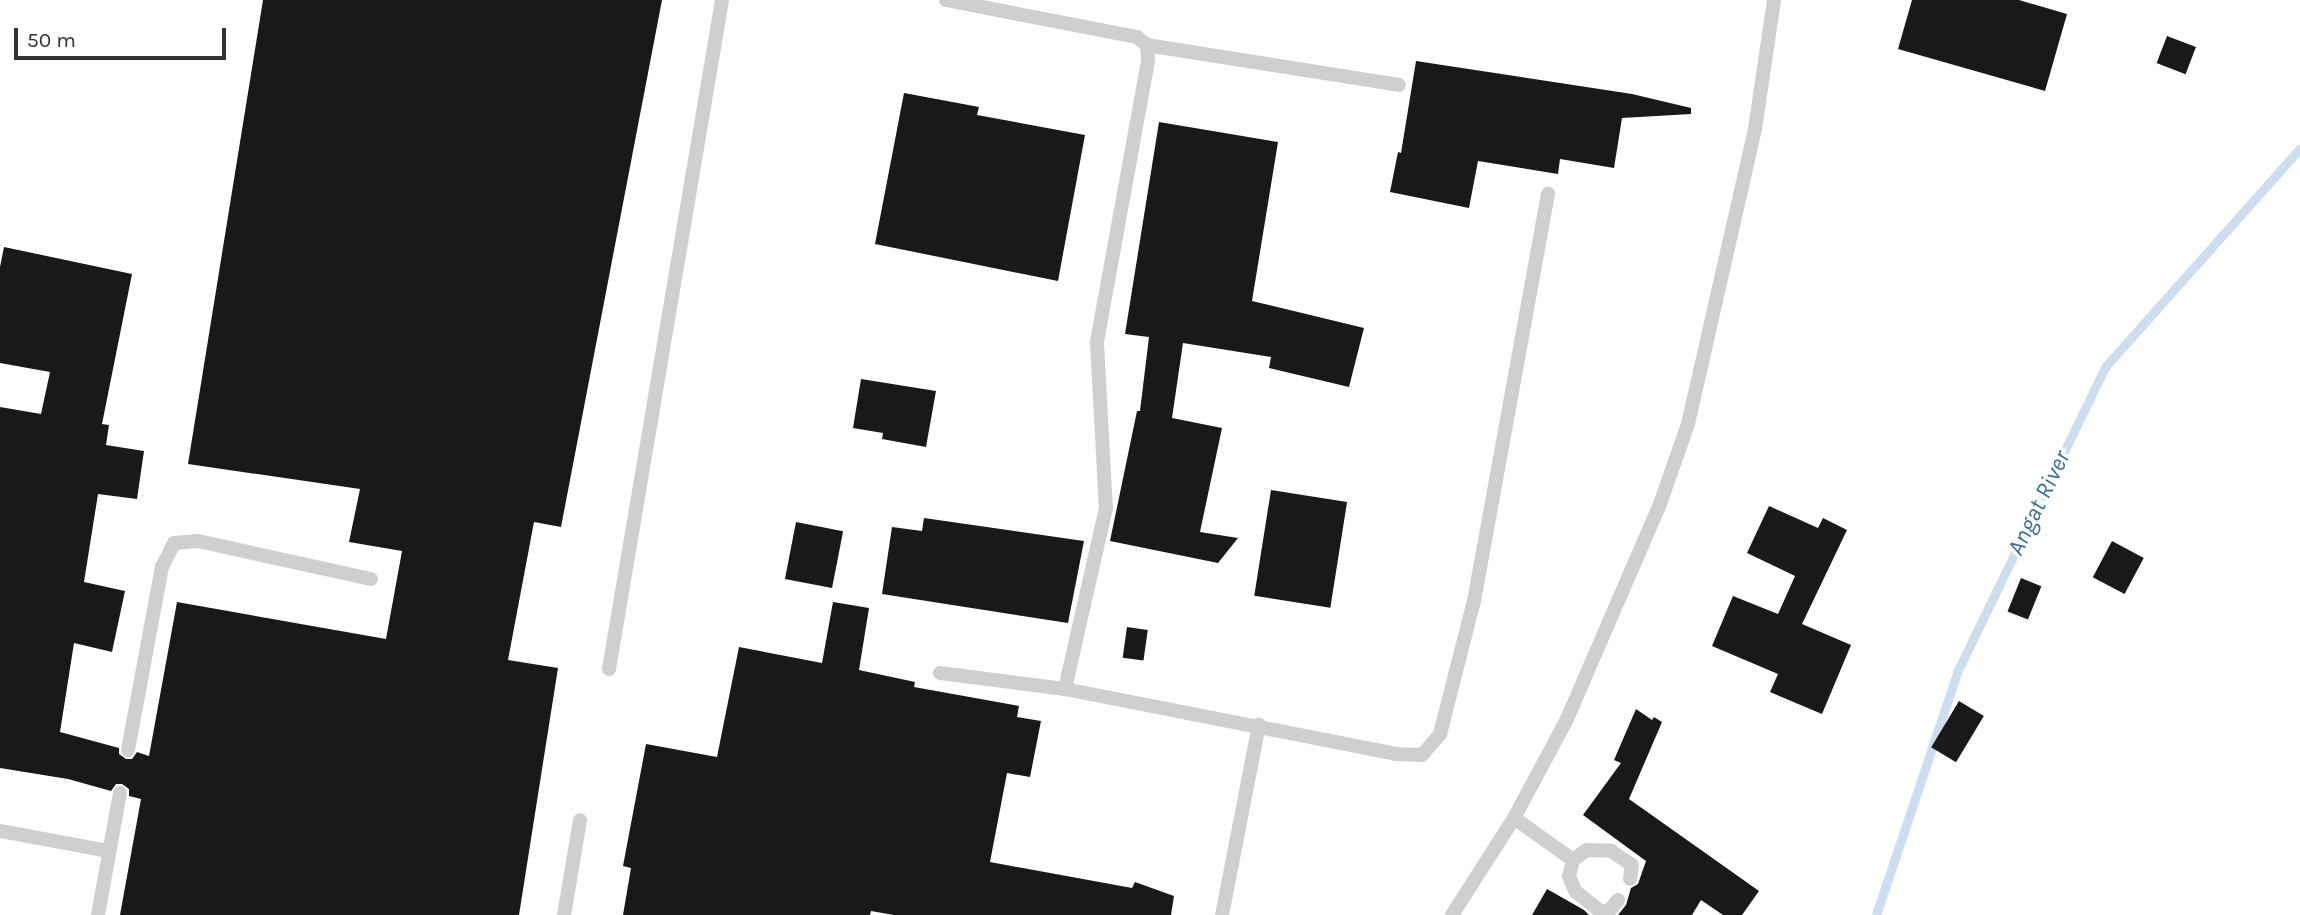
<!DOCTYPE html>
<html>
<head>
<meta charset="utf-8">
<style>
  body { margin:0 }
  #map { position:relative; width:2300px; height:915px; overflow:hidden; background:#fff; font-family:Karla,sans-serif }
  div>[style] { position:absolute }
  .stream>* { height:9px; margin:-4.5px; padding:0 4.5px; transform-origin:4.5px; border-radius:4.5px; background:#ccdeef }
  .building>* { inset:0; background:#191919; transform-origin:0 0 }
  .lane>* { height:14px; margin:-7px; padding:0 7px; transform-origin:7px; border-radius:7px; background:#cfcfcf }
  span { translate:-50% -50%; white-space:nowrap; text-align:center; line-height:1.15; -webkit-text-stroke:7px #fff; paint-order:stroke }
  .water-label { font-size:24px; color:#3a6d99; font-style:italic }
  .scale { position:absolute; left:14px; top:28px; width:212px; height:32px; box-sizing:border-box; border:4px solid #323232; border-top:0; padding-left:9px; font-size:21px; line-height:24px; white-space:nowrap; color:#323232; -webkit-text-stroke:5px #fff; paint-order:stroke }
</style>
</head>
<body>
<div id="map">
  <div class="stream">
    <i style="left:1876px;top:915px;width:258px;rotate:-71.5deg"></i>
    <i style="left:1958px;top:670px;width:337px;rotate:-64.1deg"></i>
    <i style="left:2105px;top:367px;width:293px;rotate:-48.3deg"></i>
  </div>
  <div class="building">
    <i style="clip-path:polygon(263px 0,662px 0,561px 527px,534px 522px,508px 660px,558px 668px,519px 915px,120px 915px,141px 799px,129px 796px,129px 789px,122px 784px,116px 784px,111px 791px,68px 779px,0 768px,0 407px,41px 414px,50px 372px,0 363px,0 267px,4px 247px,132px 274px,102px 424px,109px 425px,106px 445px,144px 451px,137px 499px,98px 494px,84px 582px,125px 591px,112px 652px,74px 643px,60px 732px,119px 748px,119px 754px,126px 759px,132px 759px,137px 752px,149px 756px,177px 602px,386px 639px,402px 551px,349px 542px,360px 489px,188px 464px)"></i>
    <i style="clip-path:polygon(1912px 0,2019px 0,2067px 14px,2045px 91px,1898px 49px)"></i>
    <i style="left:2167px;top:36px;width:31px;height:29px;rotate:21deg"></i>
    <i style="clip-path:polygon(1416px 61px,1632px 94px,1691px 108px,1691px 114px,1622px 118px,1614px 168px,1560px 159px,1558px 174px,1478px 161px,1469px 208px,1390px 192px,1398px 152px,1401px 153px)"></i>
    <i style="clip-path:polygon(904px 93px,979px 107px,977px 115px,1085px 135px,1058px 281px,875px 244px)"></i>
    <i style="clip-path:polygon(1159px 122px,1278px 142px,1252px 301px,1364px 328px,1349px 387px,1269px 368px,1271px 357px,1183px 343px,1172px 418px,1222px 428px,1200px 532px,1238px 538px,1218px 563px,1110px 541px,1137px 411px,1140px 411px,1149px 337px,1125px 334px)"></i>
    <i style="clip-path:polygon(861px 379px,936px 391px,926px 447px,882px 439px,883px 433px,853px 428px)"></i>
    <i style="left:1271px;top:490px;width:77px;height:107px;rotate:9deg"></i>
    <i style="clip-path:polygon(1769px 506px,1818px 528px,1823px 518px,1847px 530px,1802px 624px,1851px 645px,1822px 714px,1770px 692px,1778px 674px,1712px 646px,1733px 596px,1778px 614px,1795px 576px,1747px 553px)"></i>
    <i style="clip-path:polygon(924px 518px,1084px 541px,1068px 623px,882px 594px,892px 527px,922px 531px)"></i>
    <i style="left:796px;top:522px;width:48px;height:58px;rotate:11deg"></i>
    <i style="left:2112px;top:541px;width:36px;height:41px;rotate:28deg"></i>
    <i style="left:2021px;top:578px;width:22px;height:36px;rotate:22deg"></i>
    <i style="clip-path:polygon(833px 602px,869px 608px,859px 670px,915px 682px,914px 687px,1019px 706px,1017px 717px,1041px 721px,1030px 777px,1007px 773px,990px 862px,1132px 888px,1135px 882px,1174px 896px,1171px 915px,894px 915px,871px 911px,870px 915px,623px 915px,631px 868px,623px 866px,646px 744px,717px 757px,739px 647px,822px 663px)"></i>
    <i style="left:1127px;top:627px;width:21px;height:31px;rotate:8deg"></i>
    <i style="left:1959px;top:701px;width:29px;height:54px;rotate:31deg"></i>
    <i style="clip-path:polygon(1636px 709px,1652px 720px,1654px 717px,1662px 722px,1629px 799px,1759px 891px,1742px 915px,1723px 915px,1701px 900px,1692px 915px,1618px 915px,1626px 905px,1631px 888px,1638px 884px,1646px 861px,1583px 815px,1621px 763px,1614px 760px)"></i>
    <i style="clip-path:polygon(1547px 889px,1584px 910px,1589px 915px,1532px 915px)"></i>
  </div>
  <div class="lane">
    <i style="left:946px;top:0;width:195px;rotate:11deg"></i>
    <i style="left:1137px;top:37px;width:13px;rotate:39deg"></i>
    <i style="left:1147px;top:45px;width:16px;rotate:86deg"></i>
    <i style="left:1148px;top:61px;width:287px;rotate:100.3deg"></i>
    <i style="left:1097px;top:343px;width:165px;rotate:86.9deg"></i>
    <i style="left:1106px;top:508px;width:186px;rotate:102.8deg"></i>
    <i style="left:1147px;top:45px;width:255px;rotate:9deg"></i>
    <i style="left:609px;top:669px;width:678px;rotate:-80.41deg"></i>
    <i style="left:940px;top:673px;width:126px;rotate:7.3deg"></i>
    <i style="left:1065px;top:689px;width:336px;rotate:11.1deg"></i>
    <i style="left:1395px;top:754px;width:27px;rotate:2deg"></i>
    <i style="left:1422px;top:755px;width:28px;rotate:-49deg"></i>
    <i style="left:1440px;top:734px;width:137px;rotate:-75.7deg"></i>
    <i style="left:1474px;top:601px;width:414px;rotate:-79.7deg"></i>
    <i style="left:128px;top:750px;width:186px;rotate:-79.5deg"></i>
    <i style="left:162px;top:567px;width:27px;rotate:-63deg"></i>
    <i style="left:174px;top:543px;width:24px;rotate:-5deg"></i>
    <i style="left:198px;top:541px;width:177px;rotate:12.4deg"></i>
    <i style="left:1514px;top:818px;width:72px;rotate:35.4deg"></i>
    <i style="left:0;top:831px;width:111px;rotate:10.4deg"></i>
    <i style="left:1618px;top:900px;width:13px;rotate:129deg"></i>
    <i style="left:1610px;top:910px;width:9px;rotate:167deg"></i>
    <i style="left:1601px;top:912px;width:33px;rotate:-141deg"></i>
    <i style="left:1575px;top:891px;width:16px;rotate:-112deg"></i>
    <i style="left:1569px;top:876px;width:16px;rotate:-76deg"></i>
    <i style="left:1573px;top:860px;width:17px;rotate:-36deg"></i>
    <i style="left:1587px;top:850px;width:24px;rotate:2deg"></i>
    <i style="left:1611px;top:851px;width:25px;rotate:34deg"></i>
    <i style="left:1632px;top:865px;width:14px;rotate:98deg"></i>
    <i style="left:98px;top:915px;width:124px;rotate:-79.8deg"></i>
    <i style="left:564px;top:915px;width:96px;rotate:-80.4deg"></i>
    <i style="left:1222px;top:915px;width:194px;rotate:-79deg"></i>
    <i style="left:1452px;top:915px;width:115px;rotate:-57.4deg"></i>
    <i style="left:1514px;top:818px;width:112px;rotate:-61.8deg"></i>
    <i style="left:1567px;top:719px;width:234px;rotate:-66.6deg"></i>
    <i style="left:1660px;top:504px;width:85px;rotate:-70.7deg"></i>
    <i style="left:1688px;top:424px;width:303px;rotate:-77.2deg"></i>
    <i style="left:1755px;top:129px;width:130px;rotate:-81.6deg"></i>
  </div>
  <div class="water-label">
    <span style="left:2039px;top:503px;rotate:-64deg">Angat River</span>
  </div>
  <div class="scale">50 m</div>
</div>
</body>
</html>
